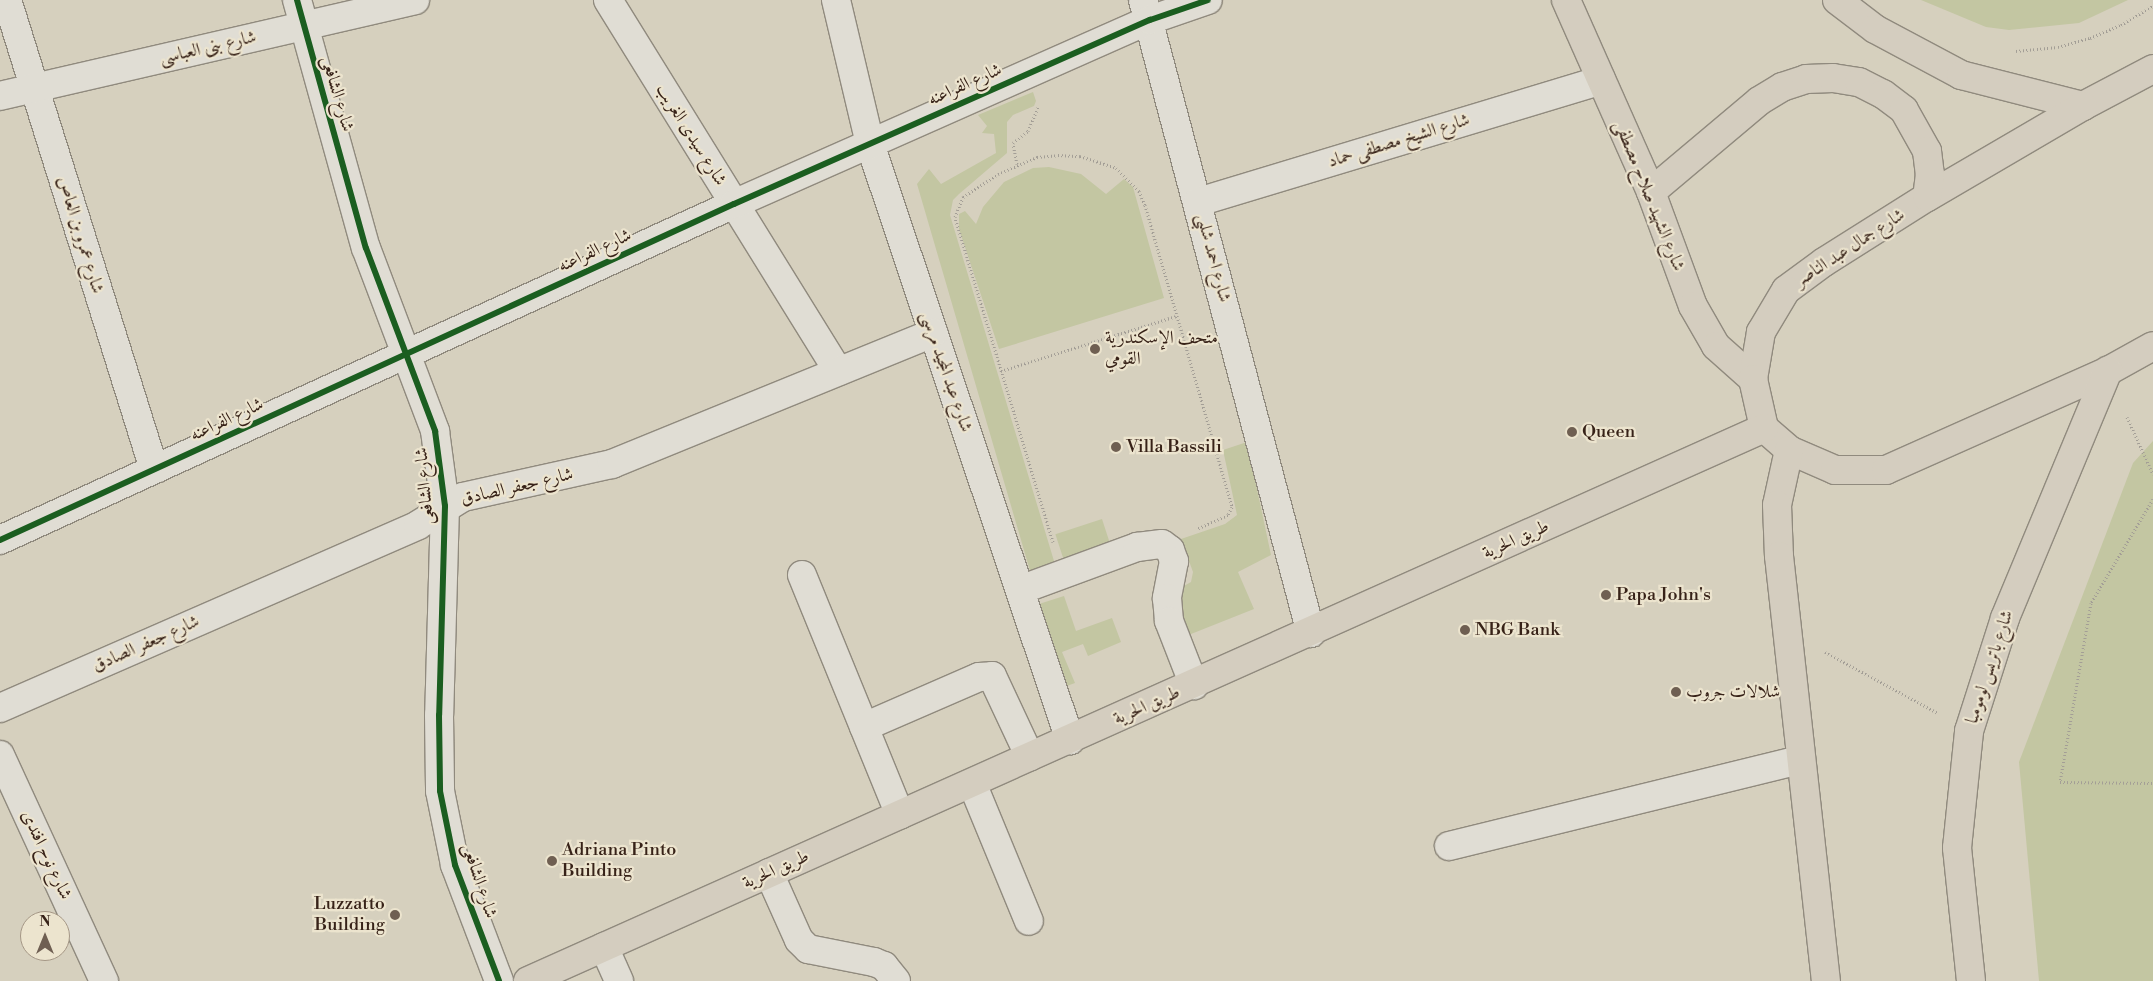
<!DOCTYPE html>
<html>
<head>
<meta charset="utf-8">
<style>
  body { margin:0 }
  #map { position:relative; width:2153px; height:981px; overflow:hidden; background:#d6d0be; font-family:"Libre Bodoni",Amiri,serif }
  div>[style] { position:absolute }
  .green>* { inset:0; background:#c3c6a2; transform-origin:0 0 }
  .path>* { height:3px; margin-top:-1.5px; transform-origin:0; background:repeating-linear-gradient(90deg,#a39e96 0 1px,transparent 0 3.5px) }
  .roads { filter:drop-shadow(1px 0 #908a7e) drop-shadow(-1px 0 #908a7e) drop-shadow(0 1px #908a7e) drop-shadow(0 -1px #908a7e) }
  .minor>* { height:28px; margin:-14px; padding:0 14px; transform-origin:14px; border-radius:14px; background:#e0ddd4 }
  .major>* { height:28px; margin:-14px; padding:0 14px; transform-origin:14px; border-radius:14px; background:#d4cdbf }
  .cycleway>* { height:6px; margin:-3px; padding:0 3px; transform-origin:3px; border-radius:3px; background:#1b5e20 }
  .dots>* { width:14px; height:14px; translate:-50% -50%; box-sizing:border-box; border:2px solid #ece4ce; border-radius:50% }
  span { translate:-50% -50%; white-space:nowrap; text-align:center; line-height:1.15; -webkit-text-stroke:4.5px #ece4ce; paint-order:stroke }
  .street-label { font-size:18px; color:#372218 }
  .poi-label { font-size:18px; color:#372218 }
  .left { translate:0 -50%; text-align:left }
  .right { translate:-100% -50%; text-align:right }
  .north { position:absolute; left:20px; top:911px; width:50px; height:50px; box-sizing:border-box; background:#ece4ce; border:1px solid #a49685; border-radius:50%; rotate:0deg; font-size:14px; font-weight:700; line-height:20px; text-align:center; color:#372218 }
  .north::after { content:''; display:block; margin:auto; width:18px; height:22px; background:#6f5f52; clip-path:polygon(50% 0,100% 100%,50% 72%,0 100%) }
</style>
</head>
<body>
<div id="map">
  <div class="green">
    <i style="clip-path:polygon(1921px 0,2128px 0,2079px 23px,2009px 30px,1986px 27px)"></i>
    <i style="clip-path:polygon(1033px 92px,1036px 101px,1034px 106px,1013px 115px,1007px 122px,1007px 153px,959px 194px,953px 200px,950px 215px,1057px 571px,1033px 581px,917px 184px,929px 169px,941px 184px,996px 153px,994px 134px,982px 133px,987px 126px,978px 115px)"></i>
    <i style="clip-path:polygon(1049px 167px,1081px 174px,1106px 194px,1124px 179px,1133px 187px,1164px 298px,999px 349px,959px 229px,959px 214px,965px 211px,976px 224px,983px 207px,1004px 182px,1033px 168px)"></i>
    <i style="clip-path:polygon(2153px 441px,2153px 981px,2039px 981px,2019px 762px,2133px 463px)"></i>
    <i style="clip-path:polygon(1247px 442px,1271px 555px,1238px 572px,1254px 609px,1186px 636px,1173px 592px,1191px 582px,1193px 572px,1181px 539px,1225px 524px,1237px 515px,1223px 450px)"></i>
    <i style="left:1102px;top:519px;width:29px;height:49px;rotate:72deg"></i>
    <i style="clip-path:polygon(1064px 596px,1076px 631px,1112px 618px,1121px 642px,1088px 656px,1083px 644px,1062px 652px,1075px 683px,1064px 687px,1039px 604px)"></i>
  </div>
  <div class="path">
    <i style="left:2016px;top:51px;width:42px;rotate:-5.4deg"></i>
    <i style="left:2058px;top:47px;width:33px;rotate:-16deg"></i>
    <i style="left:2090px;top:38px;width:34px;rotate:-23deg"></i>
    <i style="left:2121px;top:25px;width:37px;rotate:-31deg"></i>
    <i style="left:1017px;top:164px;width:21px;rotate:-101deg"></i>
    <i style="left:1013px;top:143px;width:19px;rotate:-39deg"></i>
    <i style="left:1028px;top:131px;width:26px;rotate:-67deg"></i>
    <i style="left:1001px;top:371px;width:183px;rotate:-17.4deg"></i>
    <i style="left:2127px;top:417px;width:63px;rotate:65.5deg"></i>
    <i style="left:2153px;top:499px;width:121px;rotate:120.8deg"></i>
    <i style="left:2091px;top:603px;width:182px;rotate:99.8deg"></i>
    <i style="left:2060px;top:782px;width:93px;rotate:0.6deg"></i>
    <i style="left:1053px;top:542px;width:339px;rotate:-106.8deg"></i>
    <i style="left:955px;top:217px;width:22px;rotate:-68deg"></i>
    <i style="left:963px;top:197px;width:42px;rotate:-33.3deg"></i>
    <i style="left:998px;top:174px;width:43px;rotate:-23.6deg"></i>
    <i style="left:1037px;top:157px;width:21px;rotate:-5deg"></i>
    <i style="left:1058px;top:155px;width:22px;rotate:3deg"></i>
    <i style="left:1080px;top:156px;width:38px;rotate:18deg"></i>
    <i style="left:1116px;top:168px;width:33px;rotate:45deg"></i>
    <i style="left:1139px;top:191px;width:15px;rotate:67deg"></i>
    <i style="left:1145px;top:205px;width:314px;rotate:73.9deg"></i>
    <i style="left:1232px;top:507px;width:9px;rotate:117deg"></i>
    <i style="left:1228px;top:515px;width:34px;rotate:156deg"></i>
    <i style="left:1825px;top:652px;width:128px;rotate:28.4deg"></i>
  </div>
  <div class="roads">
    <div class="minor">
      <i style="left:7px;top:0;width:492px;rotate:72.6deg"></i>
      <i style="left:297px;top:0;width:257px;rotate:74.5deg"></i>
      <i style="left:366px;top:248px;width:196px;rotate:69.3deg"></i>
      <i style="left:435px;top:431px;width:76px;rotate:82.4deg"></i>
      <i style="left:445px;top:506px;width:209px;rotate:91.6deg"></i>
      <i style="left:439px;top:715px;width:76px;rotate:89.2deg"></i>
      <i style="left:440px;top:791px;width:76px;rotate:78.5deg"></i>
      <i style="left:455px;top:865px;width:124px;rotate:69.2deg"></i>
      <i style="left:608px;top:0;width:437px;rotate:58.2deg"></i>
      <i style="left:836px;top:0;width:148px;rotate:76.7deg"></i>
      <i style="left:870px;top:144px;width:629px;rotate:71.45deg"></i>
      <i style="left:1143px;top:0;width:655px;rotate:75.14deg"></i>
      <i style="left:0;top:96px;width:426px;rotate:-13deg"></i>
      <i style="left:1198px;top:202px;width:421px;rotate:-16.8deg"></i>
      <i style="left:0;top:540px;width:807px;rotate:-24.6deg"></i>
      <i style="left:734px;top:204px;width:455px;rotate:-23.9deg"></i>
      <i style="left:1150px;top:20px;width:61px;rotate:-19deg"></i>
      <i style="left:802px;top:575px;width:259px;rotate:67.8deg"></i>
      <i style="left:1020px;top:590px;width:125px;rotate:-20.2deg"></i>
      <i style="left:1137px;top:547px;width:25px;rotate:-7deg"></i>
      <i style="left:1162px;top:544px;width:10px;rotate:37deg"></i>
      <i style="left:1170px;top:550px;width:12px;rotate:70deg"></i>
      <i style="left:1174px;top:561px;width:38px;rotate:101deg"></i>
      <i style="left:1167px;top:598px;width:23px;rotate:85deg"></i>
      <i style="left:1169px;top:621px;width:69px;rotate:68.7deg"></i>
      <i style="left:0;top:708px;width:456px;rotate:-23.6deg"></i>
      <i style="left:418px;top:525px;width:53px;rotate:-31.9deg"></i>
      <i style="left:463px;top:497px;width:153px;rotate:-12.5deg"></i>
      <i style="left:612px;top:464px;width:347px;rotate:-22.2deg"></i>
      <i style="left:864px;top:727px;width:125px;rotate:-23.5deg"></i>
      <i style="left:979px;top:677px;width:13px;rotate:-4deg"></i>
      <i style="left:992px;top:676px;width:89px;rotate:64.9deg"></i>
      <i style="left:0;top:755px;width:249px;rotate:65.3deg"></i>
      <i style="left:972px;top:783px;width:149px;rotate:67.6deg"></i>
      <i style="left:1449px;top:846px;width:361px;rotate:-13.8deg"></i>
      <i style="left:769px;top:873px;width:73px;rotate:65.9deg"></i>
      <i style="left:799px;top:940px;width:13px;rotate:45deg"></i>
      <i style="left:808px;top:949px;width:67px;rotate:11.1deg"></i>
      <i style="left:874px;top:962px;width:11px;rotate:22deg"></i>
      <i style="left:884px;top:966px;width:19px;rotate:51deg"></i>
      <i style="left:604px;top:947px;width:37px;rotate:66deg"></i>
    </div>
    <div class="major">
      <i style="left:1566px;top:0;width:210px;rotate:66.1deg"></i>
      <i style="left:1651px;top:192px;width:121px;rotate:69.8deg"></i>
      <i style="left:1693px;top:306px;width:46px;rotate:60.1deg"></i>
      <i style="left:1716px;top:346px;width:50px;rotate:41.7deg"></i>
      <i style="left:1837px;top:0;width:48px;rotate:37.3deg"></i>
      <i style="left:1875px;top:29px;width:98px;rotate:28.1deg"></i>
      <i style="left:1961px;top:75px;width:126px;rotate:14.3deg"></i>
      <i style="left:2153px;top:69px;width:79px;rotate:152.1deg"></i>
      <i style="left:2083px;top:106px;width:181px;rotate:149.7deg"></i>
      <i style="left:1927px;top:197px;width:122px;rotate:147.7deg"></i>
      <i style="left:1824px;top:262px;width:47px;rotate:143.6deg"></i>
      <i style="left:1786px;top:290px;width:49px;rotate:120.8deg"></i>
      <i style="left:1761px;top:332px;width:48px;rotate:99.7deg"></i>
      <i style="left:1753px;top:379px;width:50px;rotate:77.3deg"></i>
      <i style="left:1764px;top:428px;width:33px;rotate:41deg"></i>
      <i style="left:1789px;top:450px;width:50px;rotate:23.5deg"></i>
      <i style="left:1835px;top:470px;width:51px"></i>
      <i style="left:1886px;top:470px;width:243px;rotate:-24deg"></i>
      <i style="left:2108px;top:371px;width:51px;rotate:-29.1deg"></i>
      <i style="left:1651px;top:192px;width:141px;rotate:-40.1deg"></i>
      <i style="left:1759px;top:101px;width:27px;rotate:-31deg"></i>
      <i style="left:1782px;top:87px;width:25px;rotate:-18deg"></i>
      <i style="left:1806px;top:79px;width:27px;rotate:-2deg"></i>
      <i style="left:1833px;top:78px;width:26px;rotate:9deg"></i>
      <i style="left:1859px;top:82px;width:27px;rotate:27deg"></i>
      <i style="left:1883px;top:94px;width:26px;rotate:37deg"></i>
      <i style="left:1904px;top:110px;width:47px;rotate:60.7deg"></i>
      <i style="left:1927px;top:151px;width:23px;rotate:83deg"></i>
      <i style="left:1930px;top:174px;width:23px;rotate:97deg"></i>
      <i style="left:1789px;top:450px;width:56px;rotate:102.3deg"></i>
      <i style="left:1777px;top:505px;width:51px;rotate:87.8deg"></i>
      <i style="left:1779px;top:556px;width:428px;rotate:83.7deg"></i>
      <i style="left:528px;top:981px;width:1354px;rotate:-24.1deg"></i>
      <i style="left:1971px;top:981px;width:134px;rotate:-96deg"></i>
      <i style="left:1957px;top:848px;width:118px;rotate:-84.1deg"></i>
      <i style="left:1969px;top:731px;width:119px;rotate:-72.3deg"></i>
      <i style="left:2005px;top:618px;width:268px;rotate:-67.4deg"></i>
    </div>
  </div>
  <div class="cycleway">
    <i style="left:297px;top:0;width:257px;rotate:74.5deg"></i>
    <i style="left:366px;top:248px;width:196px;rotate:69.3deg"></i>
    <i style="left:435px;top:431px;width:76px;rotate:82.4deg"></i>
    <i style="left:445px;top:506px;width:209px;rotate:91.6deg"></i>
    <i style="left:439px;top:715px;width:76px;rotate:89.2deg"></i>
    <i style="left:440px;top:791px;width:76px;rotate:78.5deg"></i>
    <i style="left:455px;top:865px;width:124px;rotate:69.2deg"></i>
    <i style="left:0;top:540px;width:807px;rotate:-24.6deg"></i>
    <i style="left:734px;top:204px;width:455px;rotate:-23.9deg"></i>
    <i style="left:1150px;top:20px;width:61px;rotate:-19deg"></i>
  </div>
  <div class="dots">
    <i style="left:1095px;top:349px;background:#6f5f52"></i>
    <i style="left:1572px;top:432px;background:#6f5f52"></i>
    <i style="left:1116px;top:447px;background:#6f5f52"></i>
    <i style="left:1606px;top:595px;background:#6f5f52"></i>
    <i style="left:1465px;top:630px;background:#6f5f52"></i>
    <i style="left:1676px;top:692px;background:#6f5f52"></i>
    <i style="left:552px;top:861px;background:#6f5f52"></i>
    <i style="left:395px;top:915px;background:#6f5f52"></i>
  </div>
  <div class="street-label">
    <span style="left:208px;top:48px;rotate:-13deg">شارع بنى العباسى</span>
    <span style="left:965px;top:85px;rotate:-24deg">شارع الفراعنه</span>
    <span style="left:337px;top:94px;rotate:74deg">شارع الشافعى</span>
    <span style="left:691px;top:135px;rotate:58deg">شارع سيدى الغريب</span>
    <span style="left:1399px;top:141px;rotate:-17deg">شارع الشيخ مصطفى حماد</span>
    <span style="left:1649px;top:196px;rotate:68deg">شارع الشهيد صلاح مصطفى</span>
    <span style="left:80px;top:235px;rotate:73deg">شارع عمرو بن العاص</span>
    <span style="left:1850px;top:248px;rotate:-33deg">شارع جمال عبد الناصر</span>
    <span style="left:595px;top:251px;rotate:-25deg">شارع الفراعنه</span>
    <span style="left:1213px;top:258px;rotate:75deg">شارع احمد شلبى</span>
    <span style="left:946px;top:372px;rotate:71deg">شارع عبد المجيد مرسى</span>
    <span style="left:227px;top:420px;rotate:-25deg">شارع الفراعنه</span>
    <span style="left:425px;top:486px;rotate:-95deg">شارع الشافعى</span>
    <span style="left:517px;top:487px;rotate:-13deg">شارع جعفر الصادق</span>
    <span style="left:1516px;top:540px;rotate:-24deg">طريق الحرية</span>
    <span style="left:146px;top:644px;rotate:-24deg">شارع جعفر الصادق</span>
    <span style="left:1990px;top:667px;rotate:-72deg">شارع باتريس لومومبا</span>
    <span style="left:1147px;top:706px;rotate:-24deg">طريق الحرية</span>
    <span style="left:46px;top:855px;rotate:65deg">شارع نوح افندى</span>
    <span style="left:776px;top:870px;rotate:-24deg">طريق الحرية</span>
    <span style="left:479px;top:881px;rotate:72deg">شارع الشافعى</span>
  </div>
  <div class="poi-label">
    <span class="left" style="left:1105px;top:349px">متحف الإسكندرية<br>القومي</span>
    <span class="left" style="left:1582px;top:432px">Queen</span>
    <span class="left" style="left:1126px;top:447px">Villa Bassili</span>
    <span class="left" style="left:1616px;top:595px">Papa John's</span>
    <span class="left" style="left:1475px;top:630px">NBG Bank</span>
    <span class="left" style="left:1686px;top:692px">شلالات جروب</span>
    <span class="left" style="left:562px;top:861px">Adriana Pinto<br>Building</span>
    <span class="right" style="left:385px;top:915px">Luzzatto<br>Building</span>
  </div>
  <div class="north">N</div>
</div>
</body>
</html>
